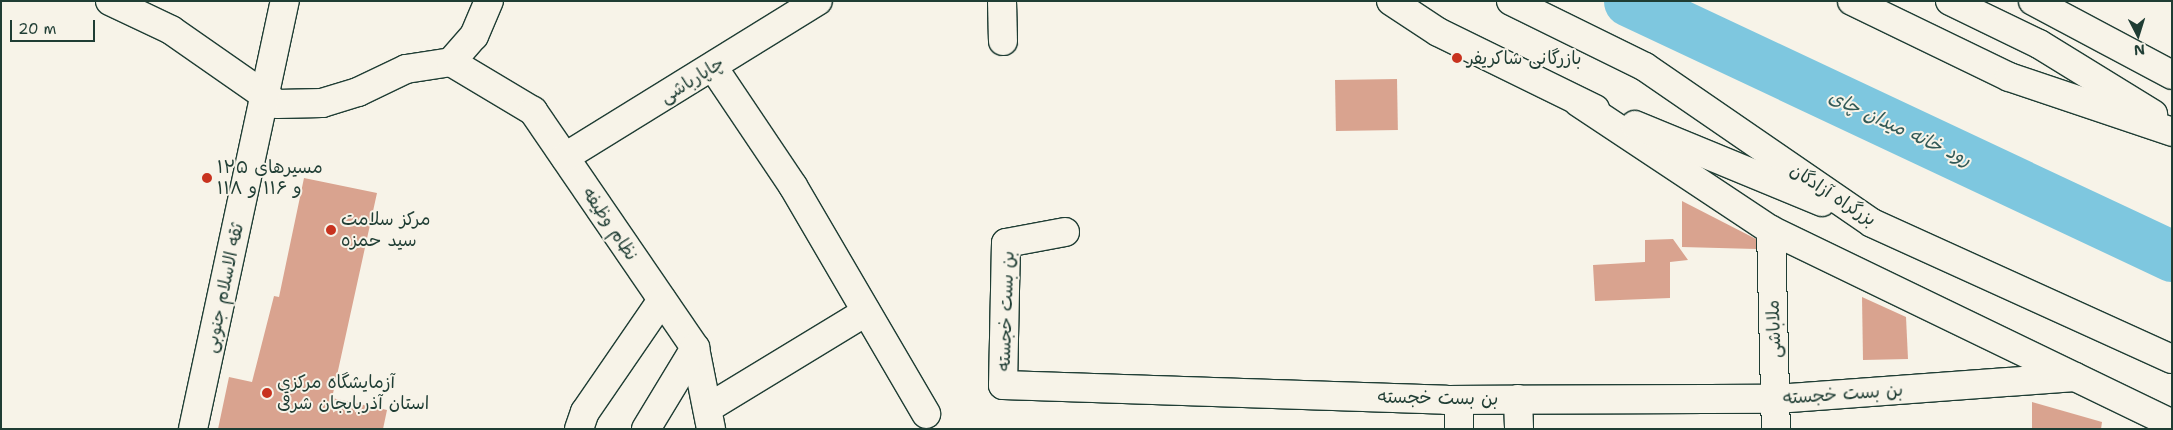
<!DOCTYPE html>
<html>
<head>
<meta charset="utf-8">
<style>
  body { margin:0 }
  #map { position:relative; width:2173px; height:430px; overflow:hidden; background:#f7f3e8; font-family:"Shantell Sans","Playpen Sans Arabic",sans-serif }
  div>[style] { position:absolute }
  .river>* { height:51px; margin:-25.5px; padding:0 25.5px; transform-origin:25.5px; border-radius:25.5px; background:#7ec7df }
  .building>* { inset:0; background:#d9a38f; transform-origin:0 0 }
  .roads { filter:drop-shadow(1px 0 #1f3d34) drop-shadow(-1px 0 #1f3d34) drop-shadow(0 1px #1f3d34) drop-shadow(0 -1px #1f3d34) }
  .minor>* { height:28px; margin:-14px; padding:0 14px; transform-origin:14px; border-radius:14px; background:#f7f3e8 }
  .major>* { height:28px; margin:-14px; padding:0 14px; transform-origin:14px; border-radius:14px; background:#f7f3e8 }
  .highway>* { height:28px; margin:-14px; padding:0 14px; transform-origin:14px; border-radius:14px; background:#f7f3e8 }
  .dots>* { width:14px; height:14px; translate:-50% -50%; box-sizing:border-box; border:2px solid #f7f3e8; border-radius:50% }
  span { translate:-50% -50%; white-space:nowrap; text-align:center; line-height:1.15; -webkit-text-stroke:4px #f7f3e8; paint-order:stroke }
  .poi-label { font-size:18px; color:#1f3d34 }
  .left { translate:0 -50%; text-align:left }
  .street-label { font-size:18px; color:#1f3d34 }
  .water-label { font-size:19px; color:#325956; font-style:italic }
  .frame { position:absolute; inset:0; border:2px solid #1f3d34; pointer-events:none }
  .north { position:absolute; left:2113px; top:10px; width:50px; height:50px; -webkit-text-stroke:4px #f7f3e8; paint-order:stroke; rotate:175deg; font-size:14px; font-weight:700; line-height:20px; text-align:center; color:#1f3d34 }
  .north::after { content:''; display:block; margin:auto; width:18px; height:22px; background:#1f3d34; clip-path:polygon(50% 0,100% 100%,50% 72%,0 100%) }
  .scale { position:absolute; left:10px; top:20px; width:85px; height:22px; box-sizing:border-box; border:2px solid #1f3d34; border-top:0; padding-left:6px; font-size:15px; line-height:18px; white-space:nowrap; color:#1f3d34; -webkit-text-stroke:4px #f7f3e8; paint-order:stroke }
</style>
</head>
<body>
<div id="map">
  <div class="river">
    <i style="left:1629px;top:1px;width:600px;rotate:25.16deg"></i>
  </div>
  <div class="building">
    <i style="left:1397px;top:79px;width:51px;height:62px;rotate:89deg"></i>
    <i style="clip-path:polygon(304px 178px,377px 193px,332px 398px,387px 410px,383px 429px,218px 429px,229px 377px,252px 382px,274px 296px,279px 297px)"></i>
    <i style="clip-path:polygon(1682px 201px,1756px 239px,1756px 249px,1682px 247px)"></i>
    <i style="clip-path:polygon(1673px 239px,1688px 260px,1670px 262px,1670px 298px,1595px 301px,1593px 265px,1645px 262px,1645px 240px)"></i>
    <i style="clip-path:polygon(1862px 297px,1906px 317px,1908px 359px,1863px 360px)"></i>
    <i style="clip-path:polygon(2032px 402px,2102px 422px,2101px 429px,2032px 429px)"></i>
  </div>
  <div class="roads">
    <div class="minor">
      <i style="left:110px;top:1px;width:68px;rotate:25.4deg"></i>
      <i style="left:171px;top:30px;width:129px;rotate:34.9deg"></i>
      <i style="left:277px;top:104px;width:45px;rotate:-1.3deg"></i>
      <i style="left:322px;top:103px;width:38px;rotate:-17deg"></i>
      <i style="left:358px;top:92px;width:53px;rotate:-25.6deg"></i>
      <i style="left:406px;top:69px;width:46px;rotate:-8.8deg"></i>
      <i style="left:451px;top:62px;width:35px;rotate:-49deg"></i>
      <i style="left:474px;top:36px;width:38px;rotate:-67deg"></i>
      <i style="left:1002px;top:1px;width:40px;rotate:88.6deg"></i>
      <i style="left:451px;top:62px;width:96px;rotate:30.9deg"></i>
      <i style="left:533px;top:111px;width:287px;rotate:55.6deg"></i>
      <i style="left:695px;top:348px;width:83px;rotate:78.8deg"></i>
      <i style="left:713px;top:67px;width:143px;rotate:56.1deg"></i>
      <i style="left:793px;top:186px;width:264px;rotate:59.7deg"></i>
      <i style="left:565px;top:157px;width:297px;rotate:-31.7deg"></i>
      <i style="left:1771px;top:230px;width:199px;rotate:88.6deg"></i>
      <i style="left:1065px;top:232px;width:60px;rotate:169.4deg"></i>
      <i style="left:1006px;top:243px;width:142px;rotate:91.2deg"></i>
      <i style="left:1003px;top:385px;width:443px;rotate:1.9deg"></i>
      <i style="left:1446px;top:400px;width:330px;rotate:-0.2deg"></i>
      <i style="left:1776px;top:399px;width:300px;rotate:-4.2deg"></i>
      <i style="left:1518px;top:399px;width:30px;rotate:88deg"></i>
      <i style="left:708px;top:408px;width:185px;rotate:-31.3deg"></i>
      <i style="left:579px;top:429px;width:18px;rotate:-71deg"></i>
      <i style="left:585px;top:412px;width:136px;rotate:-55.5deg"></i>
      <i style="left:646px;top:429px;width:95px;rotate:-58.8deg"></i>
      <i style="left:1459px;top:429px;width:29px;rotate:-90deg"></i>
    </div>
    <div class="major">
      <i style="left:2033px;top:1px;width:157px;rotate:28deg"></i>
      <i style="left:193px;top:429px;width:438px;rotate:-77.9deg"></i>
    </div>
    <div class="highway">
      <i style="left:1391px;top:1px;width:56px;rotate:33.4deg"></i>
      <i style="left:1438px;top:32px;width:175px;rotate:26.1deg"></i>
      <i style="left:1511px;top:1px;width:149px;rotate:26.2deg"></i>
      <i style="left:1645px;top:67px;width:275px;rotate:34.5deg"></i>
      <i style="left:1872px;top:223px;width:329px;rotate:24.4deg"></i>
      <i style="left:1852px;top:1px;width:174px;rotate:25.8deg"></i>
      <i style="left:2009px;top:77px;width:172px;rotate:18.6deg"></i>
      <i style="left:1950px;top:1px;width:99px;rotate:25.8deg"></i>
      <i style="left:2039px;top:44px;width:134px;rotate:31.6deg"></i>
      <i style="left:1578px;top:102px;width:232px;rotate:33.6deg"></i>
      <i style="left:1771px;top:230px;width:445px;rotate:25.8deg"></i>
      <i style="left:1635px;top:125px;width:202px;rotate:22.4deg"></i>
    </div>
  </div>
  <div class="dots">
    <i style="left:1457px;top:58px;background:#c8321e"></i>
    <i style="left:207px;top:178px;background:#c8321e"></i>
    <i style="left:331px;top:230px;background:#c8321e"></i>
    <i style="left:267px;top:393px;background:#c8321e"></i>
  </div>
  <div class="poi-label">
    <span class="left" style="left:1467px;top:58px">بازرگانی شاکریفر</span>
    <span class="left" style="left:217px;top:178px">مسیرهای ۱۲۵<br>و ۱۱۶ و ۱۱۸</span>
    <span class="left" style="left:341px;top:230px">مرکز سلامت<br>سید حمزه</span>
    <span class="left" style="left:277px;top:393px">آزمایشگاه مرکزی<br>استان آذربایجان شرقی</span>
  </div>
  <div class="street-label">
    <span style="left:692px;top:80px;rotate:-32deg">چاپارباشی</span>
    <span style="left:1833px;top:195px;rotate:33deg">بزرگراه آزادگان</span>
    <span style="left:610px;top:224px;rotate:56deg">نظام وظیفه</span>
    <span style="left:224px;top:288px;rotate:-78deg">ثقه الاسلام جنوبی</span>
    <span style="left:1006px;top:311px;rotate:-88deg">بن بست خجسته</span>
    <span style="left:1774px;top:329px;rotate:-92deg">ملاباشی</span>
    <span style="left:1843px;top:394px;rotate:-4deg">بن بست خجسته</span>
    <span style="left:1438px;top:398px;rotate:1deg">بن بست خجسته</span>
  </div>
  <div class="water-label">
    <span style="left:1900px;top:128px;rotate:25deg">رود خانه میدان چای</span>
  </div>
  <div class="frame"></div>
  <div class="north">N</div>
  <div class="scale">20 m</div>
</div>
</body>
</html>
